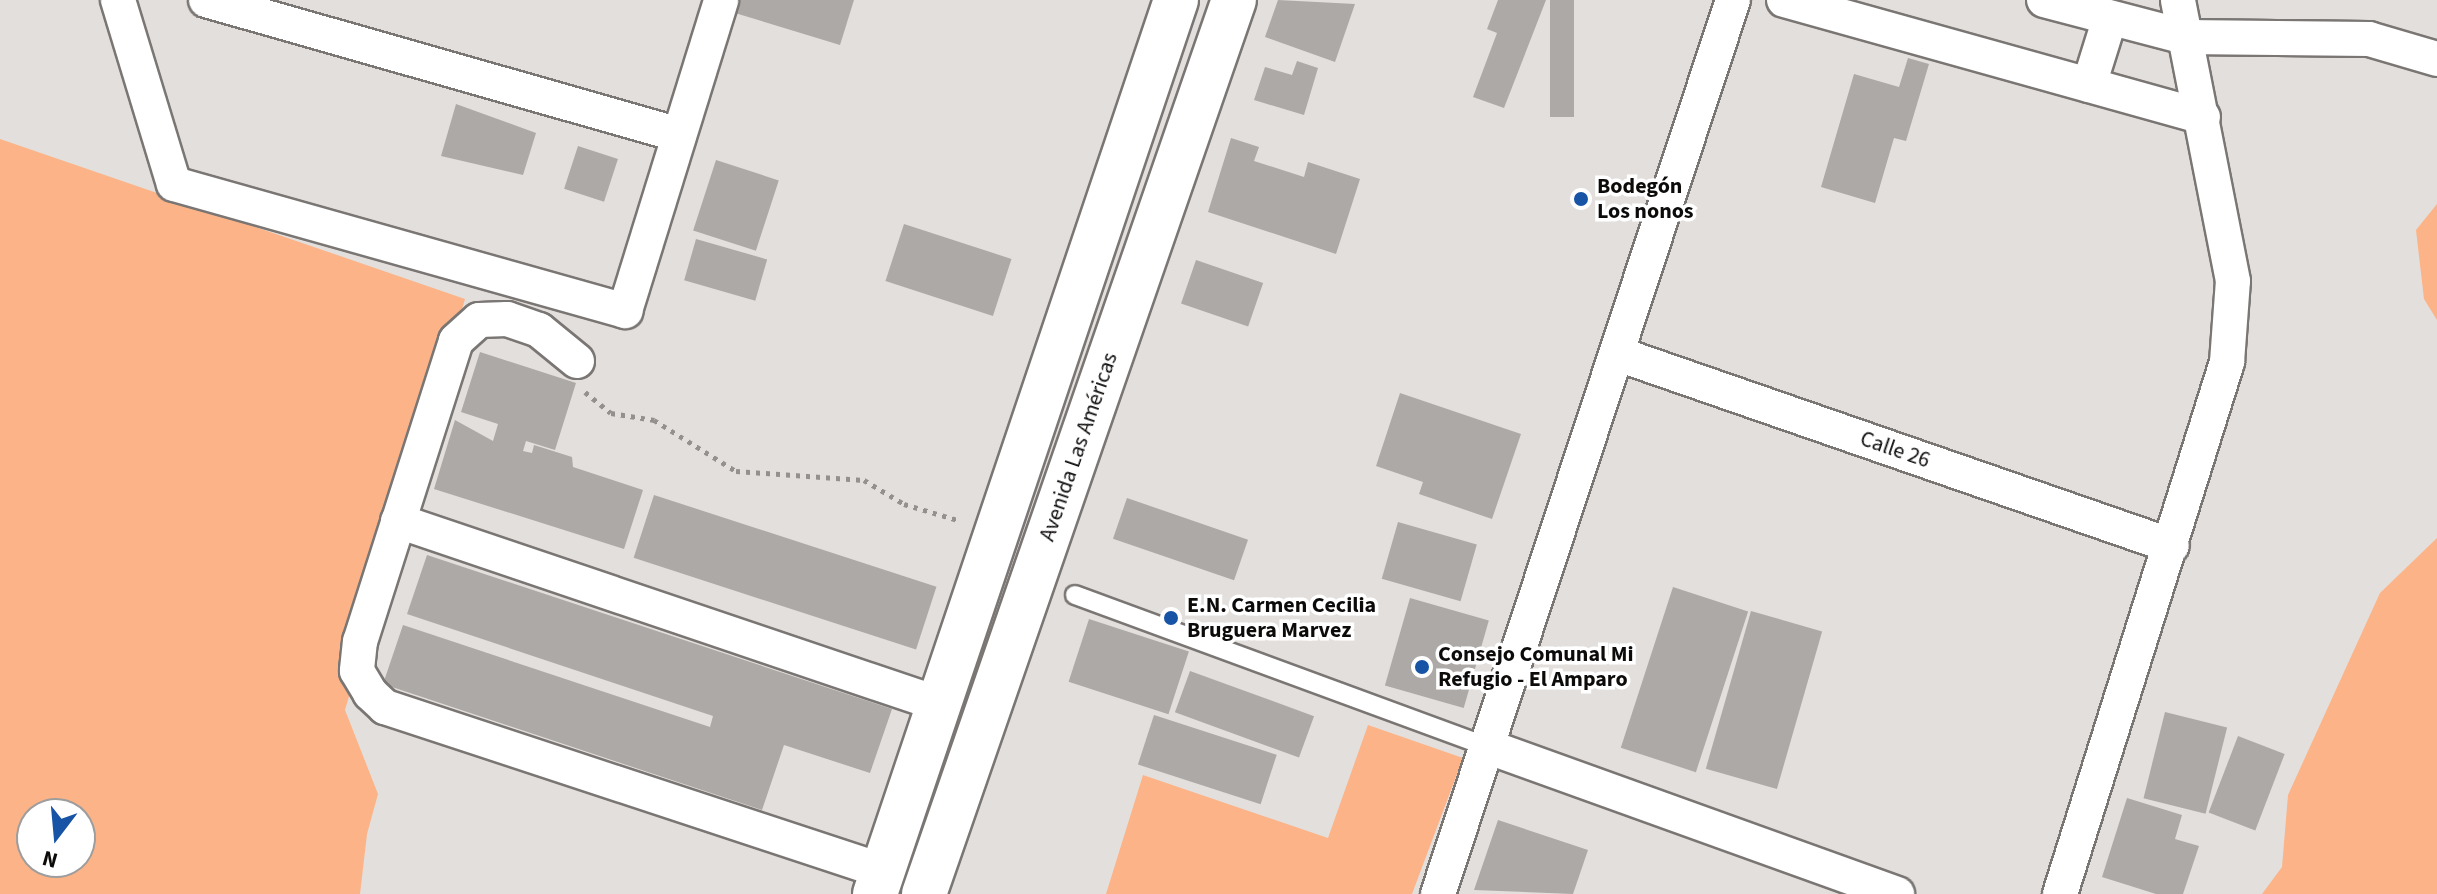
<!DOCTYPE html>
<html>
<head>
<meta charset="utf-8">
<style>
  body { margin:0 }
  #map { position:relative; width:2437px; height:894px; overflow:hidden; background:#e3dfdc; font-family:"Source Sans 3",sans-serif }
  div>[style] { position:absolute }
  .green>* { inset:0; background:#fcb387 }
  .building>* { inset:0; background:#ada9a6; transform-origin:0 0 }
  .path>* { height:5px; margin-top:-2.5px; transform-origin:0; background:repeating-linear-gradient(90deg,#93908d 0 4px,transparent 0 10px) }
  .roads { filter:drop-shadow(2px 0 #7a7674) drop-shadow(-2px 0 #7a7674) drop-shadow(0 2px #7a7674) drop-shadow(0 -2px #7a7674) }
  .lane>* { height:18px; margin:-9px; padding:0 9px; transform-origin:9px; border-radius:9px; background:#fff }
  .street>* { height:34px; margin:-17px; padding:0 17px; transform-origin:17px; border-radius:17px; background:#fff }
  .secondary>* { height:44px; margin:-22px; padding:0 22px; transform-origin:22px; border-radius:22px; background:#fff }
  .dots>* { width:22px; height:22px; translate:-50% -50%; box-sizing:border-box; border:4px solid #fff; border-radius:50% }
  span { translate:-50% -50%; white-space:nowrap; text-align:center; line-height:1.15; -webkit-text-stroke:7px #fff; paint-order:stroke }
  .poi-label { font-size:22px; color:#0d0b0a; font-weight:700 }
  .left { translate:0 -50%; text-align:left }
  .street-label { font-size:22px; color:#0d0b0a }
  .north { position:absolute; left:16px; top:798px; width:80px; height:80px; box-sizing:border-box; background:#fff; border:2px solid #9e9d9d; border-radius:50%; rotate:196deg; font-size:22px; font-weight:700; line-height:32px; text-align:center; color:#0d0b0a }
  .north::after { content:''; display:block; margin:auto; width:28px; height:36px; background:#1754a5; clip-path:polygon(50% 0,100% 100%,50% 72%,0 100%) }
</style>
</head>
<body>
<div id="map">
  <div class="green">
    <i style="clip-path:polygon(evenodd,0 139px,465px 299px,345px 710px,378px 794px,367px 834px,360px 894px,0 894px,0 139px,32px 814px,80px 814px,80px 862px,32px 862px,32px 814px)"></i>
    <i style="clip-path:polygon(2437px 204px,2437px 320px,2424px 299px,2416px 230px)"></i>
    <i style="clip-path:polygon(2437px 538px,2437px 894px,2262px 894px,2282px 867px,2288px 795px,2380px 593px)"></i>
    <i style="clip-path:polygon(1368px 725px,1463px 758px,1412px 894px,1106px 894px,1143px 775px,1328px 838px)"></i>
  </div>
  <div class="building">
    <i style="clip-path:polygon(739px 0,854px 0,840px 45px,735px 13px)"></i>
    <i style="clip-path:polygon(1278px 0,1355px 4px,1335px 62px,1265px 37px)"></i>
    <i style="clip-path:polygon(1498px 0,1546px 0,1504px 108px,1473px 97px,1497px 33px,1487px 29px)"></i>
    <i style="left:1550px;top:0;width:24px;height:117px"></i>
    <i style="clip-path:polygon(1908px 58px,1929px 64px,1906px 141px,1894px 138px,1875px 203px,1821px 187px,1854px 74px,1899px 87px)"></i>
    <i style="clip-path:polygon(1297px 61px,1318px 68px,1304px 115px,1254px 100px,1265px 67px,1292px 75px)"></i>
    <i style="clip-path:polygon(456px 104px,536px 133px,523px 175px,441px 156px)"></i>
    <i style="clip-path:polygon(1231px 138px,1259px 147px,1254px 161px,1304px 177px,1308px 162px,1360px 179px,1336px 254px,1208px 212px)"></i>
    <i style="left:578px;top:146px;width:42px;height:45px;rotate:18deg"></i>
    <i style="left:716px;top:160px;width:66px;height:74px;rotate:18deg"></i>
    <i style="left:904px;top:224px;width:113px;height:60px;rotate:18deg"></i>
    <i style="left:696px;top:239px;width:74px;height:43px;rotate:16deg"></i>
    <i style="left:1196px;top:260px;width:71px;height:46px;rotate:19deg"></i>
    <i style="clip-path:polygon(480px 352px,576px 383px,555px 450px,526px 441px,523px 451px,532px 453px,534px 445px,572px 457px,573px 467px,643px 490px,624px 549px,434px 489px,455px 420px,493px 441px,498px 424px,461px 412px)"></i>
    <i style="clip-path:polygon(1400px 393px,1521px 434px,1492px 519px,1419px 494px,1423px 482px,1376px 466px)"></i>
    <i style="left:654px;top:495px;width:297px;height:66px;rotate:18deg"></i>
    <i style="left:1127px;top:498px;width:128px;height:43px;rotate:19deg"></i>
    <i style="left:1398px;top:522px;width:82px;height:59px;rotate:16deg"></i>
    <i style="clip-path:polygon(427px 555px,892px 709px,870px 773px,784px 745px,762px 810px,383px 684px,403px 625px,710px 727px,713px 716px,407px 614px)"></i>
    <i style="left:1673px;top:587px;width:79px;height:169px;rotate:18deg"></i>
    <i style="left:1410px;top:598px;width:82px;height:91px;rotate:16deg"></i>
    <i style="left:1751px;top:611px;width:74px;height:164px;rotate:16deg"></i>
    <i style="left:1089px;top:619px;width:105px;height:66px;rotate:18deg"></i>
    <i style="left:1190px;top:671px;width:132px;height:44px;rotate:20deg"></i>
    <i style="left:2165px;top:712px;width:64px;height:89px;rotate:14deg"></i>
    <i style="left:1154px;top:715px;width:129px;height:52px;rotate:18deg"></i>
    <i style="left:2238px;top:736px;width:50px;height:82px;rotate:21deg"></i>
    <i style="clip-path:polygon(2127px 798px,2182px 815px,2175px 839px,2199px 846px,2183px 894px,2156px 894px,2102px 877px)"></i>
    <i style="clip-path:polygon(1498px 820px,1588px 850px,1573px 894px,1474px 890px)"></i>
  </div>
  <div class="path">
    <i style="left:585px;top:392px;width:33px;rotate:39deg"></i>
    <i style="left:611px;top:413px;width:44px;rotate:9.2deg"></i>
    <i style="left:654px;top:420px;width:97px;rotate:31.9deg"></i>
    <i style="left:736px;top:471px;width:128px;rotate:4deg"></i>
    <i style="left:864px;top:480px;width:47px;rotate:31deg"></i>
    <i style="left:904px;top:504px;width:59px;rotate:16.6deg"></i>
  </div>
  <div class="roads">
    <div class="lane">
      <i style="left:1075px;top:595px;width:438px;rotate:20.2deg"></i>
    </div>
    <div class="street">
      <i style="left:118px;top:0;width:192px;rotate:73.1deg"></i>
      <i style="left:174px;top:184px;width:469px;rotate:15.7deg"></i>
      <i style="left:625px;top:311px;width:325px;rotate:-72.8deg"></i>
      <i style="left:206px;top:0;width:492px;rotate:15.9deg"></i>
      <i style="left:1784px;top:0;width:435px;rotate:15.6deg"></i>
      <i style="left:2044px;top:0;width:146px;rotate:14.7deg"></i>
      <i style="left:2185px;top:37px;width:184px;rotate:0.6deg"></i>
      <i style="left:2369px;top:39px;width:71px;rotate:16.4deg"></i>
      <i style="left:2089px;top:85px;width:70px;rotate:-72.6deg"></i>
      <i style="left:1618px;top:354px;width:586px;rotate:19.11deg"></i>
      <i style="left:577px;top:361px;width:49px;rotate:-140.8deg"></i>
      <i style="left:539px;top:330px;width:34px;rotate:-161deg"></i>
      <i style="left:507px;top:319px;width:28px;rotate:178deg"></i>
      <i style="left:479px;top:320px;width:31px;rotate:138deg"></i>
      <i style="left:456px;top:341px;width:315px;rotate:107.7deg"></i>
      <i style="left:360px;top:641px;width:30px;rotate:96deg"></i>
      <i style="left:357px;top:671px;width:26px;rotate:59deg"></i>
      <i style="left:370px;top:693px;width:21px;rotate:43deg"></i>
      <i style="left:385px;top:707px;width:524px;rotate:18.23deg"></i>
      <i style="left:398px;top:521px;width:571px;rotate:18.69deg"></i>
      <i style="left:1486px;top:746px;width:437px;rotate:19.8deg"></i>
      <i style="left:1438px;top:894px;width:941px;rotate:-71.74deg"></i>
      <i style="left:2060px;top:894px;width:558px;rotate:-72.57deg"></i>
      <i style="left:2227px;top:362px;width:81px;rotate:-85.8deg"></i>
      <i style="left:2233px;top:281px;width:286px;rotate:-101.1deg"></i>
    </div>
    <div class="secondary">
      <i style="left:875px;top:894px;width:943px;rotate:-71.39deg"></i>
      <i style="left:924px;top:894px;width:946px;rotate:-70.88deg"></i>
    </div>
  </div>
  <div class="dots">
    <i style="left:1581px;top:199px;background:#1754a5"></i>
    <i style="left:1171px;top:618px;background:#1754a5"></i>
    <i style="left:1422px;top:667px;background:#1754a5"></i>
  </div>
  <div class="poi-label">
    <span class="left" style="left:1597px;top:199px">Bodegón<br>Los nonos</span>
    <span class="left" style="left:1187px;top:618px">E.N. Carmen Cecilia<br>Bruguera Marvez</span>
    <span class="left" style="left:1438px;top:667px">Consejo Comunal Mi<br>Refugio - El Amparo</span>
  </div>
  <div class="street-label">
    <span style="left:1079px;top:447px;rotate:-71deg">Avenida Las Américas</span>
    <span style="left:1895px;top:450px;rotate:19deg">Calle 26</span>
  </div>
  <div class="north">N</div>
</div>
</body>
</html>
